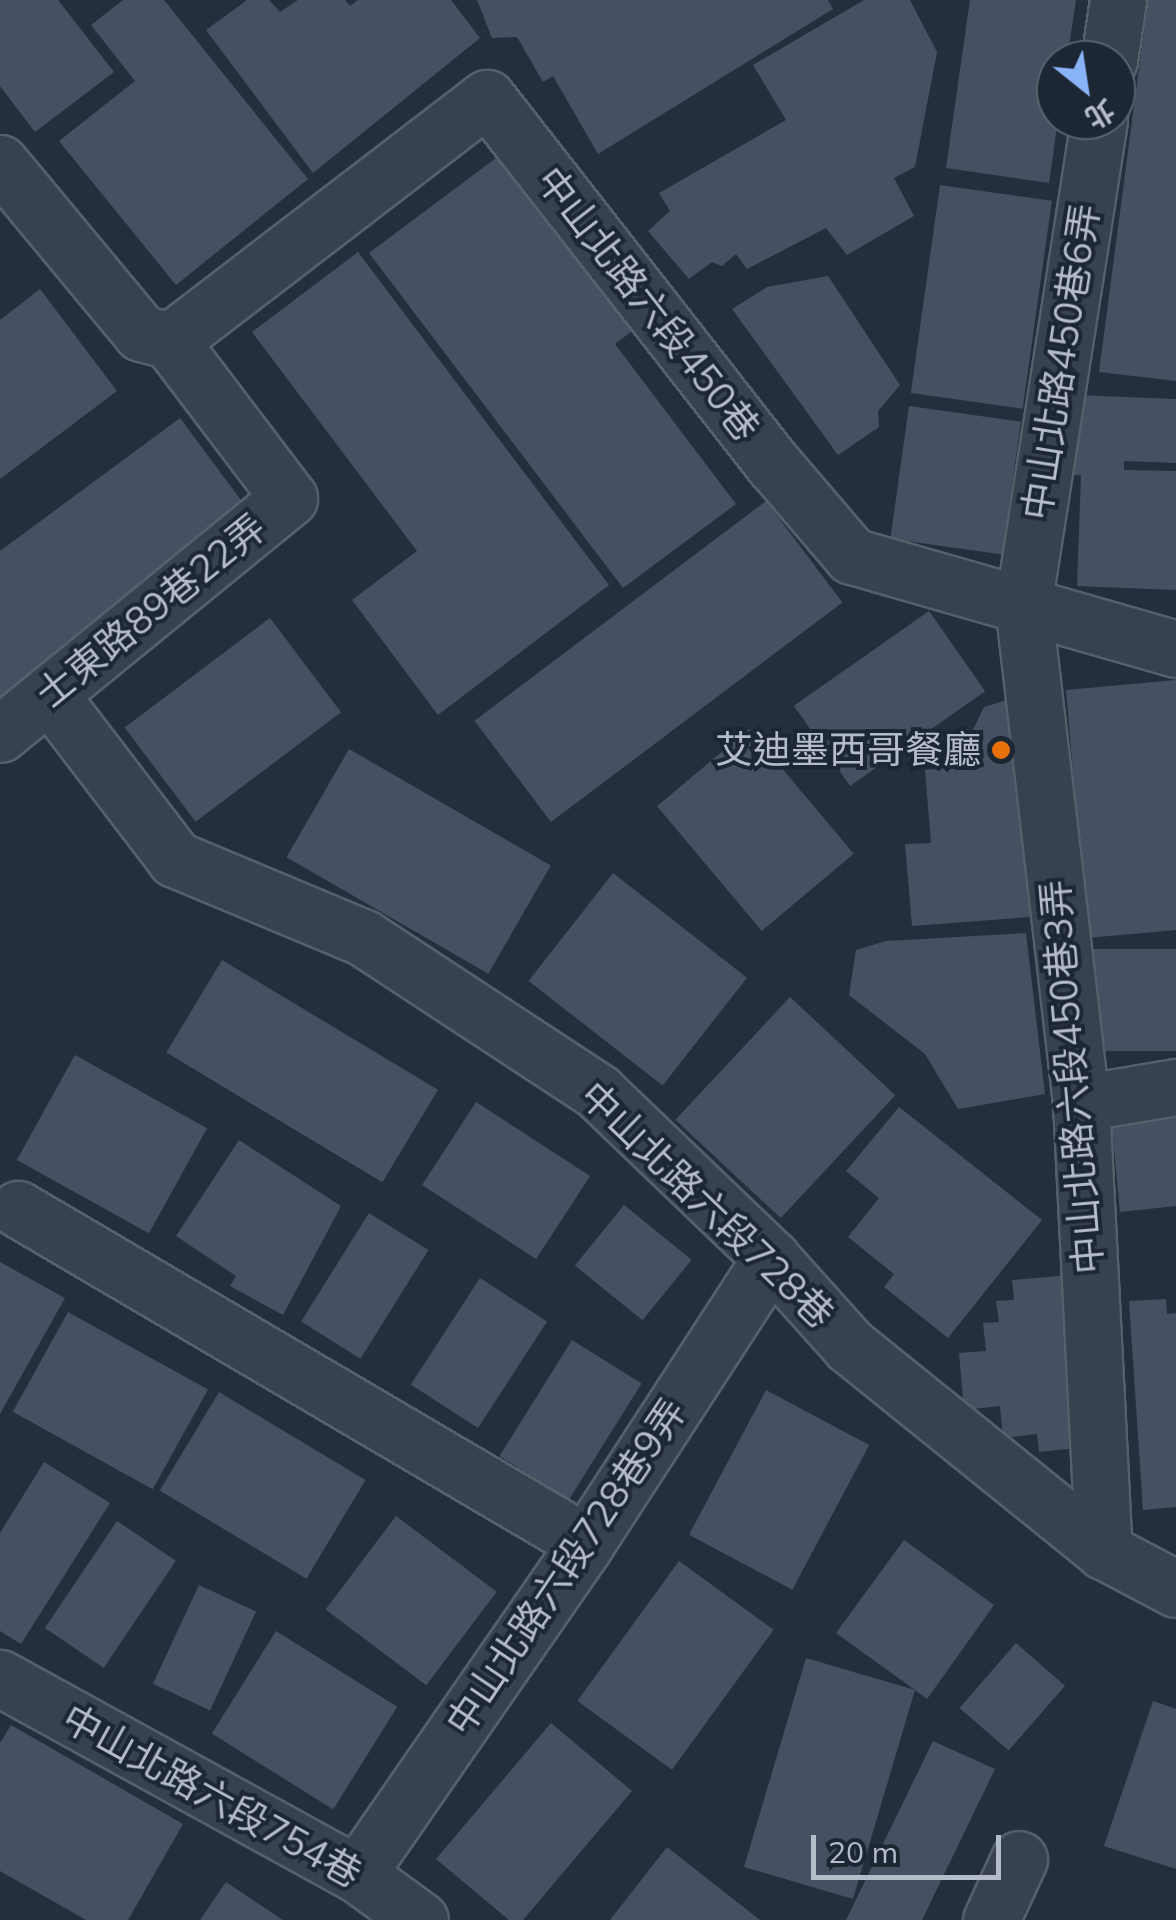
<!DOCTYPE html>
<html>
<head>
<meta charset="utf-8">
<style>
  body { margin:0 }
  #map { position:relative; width:1176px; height:1920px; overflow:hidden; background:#242f3e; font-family:Mulish,"Noto Sans TC",sans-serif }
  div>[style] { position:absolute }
  .building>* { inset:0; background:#455162; transform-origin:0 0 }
  .roads { filter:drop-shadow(2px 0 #565f6c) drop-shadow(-2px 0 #565f6c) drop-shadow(0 2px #565f6c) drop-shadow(0 -2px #565f6c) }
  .minor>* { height:55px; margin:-27.5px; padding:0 27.5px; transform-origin:27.5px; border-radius:27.5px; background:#38414e }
  .dots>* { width:28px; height:28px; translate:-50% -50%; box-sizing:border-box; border:5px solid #1d2633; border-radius:50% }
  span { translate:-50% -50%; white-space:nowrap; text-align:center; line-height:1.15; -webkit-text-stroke:8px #1d2633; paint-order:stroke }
  .street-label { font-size:38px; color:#b4bcc9 }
  .poi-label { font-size:38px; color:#b4bcc9 }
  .right { translate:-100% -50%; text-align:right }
  .north { position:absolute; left:1036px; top:40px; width:100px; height:100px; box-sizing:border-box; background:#1d2633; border:2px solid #59626f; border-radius:50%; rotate:150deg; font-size:28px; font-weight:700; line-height:40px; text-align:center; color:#b4bcc9 }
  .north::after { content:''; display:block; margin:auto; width:35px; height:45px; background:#8ab4f8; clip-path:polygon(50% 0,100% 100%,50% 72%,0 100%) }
  .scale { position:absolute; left:811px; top:1835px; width:190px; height:45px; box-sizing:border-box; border:5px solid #b4bcc9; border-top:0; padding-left:12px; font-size:30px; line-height:35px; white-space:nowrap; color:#b4bcc9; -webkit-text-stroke:8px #1d2633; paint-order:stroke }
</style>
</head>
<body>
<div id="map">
  <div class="building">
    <i style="clip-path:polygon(0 0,58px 0,114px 72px,35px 132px,0 86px)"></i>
    <i style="clip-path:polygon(123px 0,164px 0,308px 179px,176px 285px,59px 141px,135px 81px,91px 25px)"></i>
    <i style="clip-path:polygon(247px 0,269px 0,280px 12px,298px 0,345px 0,350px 6px,358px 0,451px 0,480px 38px,313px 173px,206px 30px)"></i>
    <i style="clip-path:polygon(477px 0,828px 0,833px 9px,598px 154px,553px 76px,543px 82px,517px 37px,492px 38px)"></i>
    <i style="clip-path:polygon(864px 0,910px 0,937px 52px,915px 167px,894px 178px,914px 216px,847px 255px,826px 228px,747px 269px,736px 254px,722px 266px,712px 262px,689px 279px,648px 231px,670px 211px,659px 193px,786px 120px,753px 65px)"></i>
    <i style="clip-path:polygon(970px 0,1076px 0,1067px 60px,1056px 60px,1058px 120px,1049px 183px,946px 168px)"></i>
    <i style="clip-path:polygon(1148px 0,1176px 0,1176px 381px,1099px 372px)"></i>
    <i style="clip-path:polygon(508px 149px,641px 324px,615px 344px,736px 504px,623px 588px,369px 253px)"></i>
    <i style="left:940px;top:185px;width:113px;height:210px;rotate:8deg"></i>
    <i style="clip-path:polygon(358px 252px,609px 585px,438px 715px,352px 600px,417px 551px,252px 332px)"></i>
    <i style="clip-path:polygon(828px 276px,900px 385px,878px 411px,879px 427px,838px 455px,732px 309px,767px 287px)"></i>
    <i style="clip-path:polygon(40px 289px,117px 391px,0 479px,0 320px)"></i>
    <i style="clip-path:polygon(1075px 395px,1176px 399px,1176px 463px,1124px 461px,1124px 470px,1176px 471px,1176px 590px,1077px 586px,1081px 475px,1071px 475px)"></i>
    <i style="left:909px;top:406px;width:113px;height:134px;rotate:8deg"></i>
    <i style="clip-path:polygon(180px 418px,261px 527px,0 719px,0 551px)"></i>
    <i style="left:766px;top:501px;width:127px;height:365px;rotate:53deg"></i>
    <i style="left:929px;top:611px;width:98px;height:165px;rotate:55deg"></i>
    <i style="left:270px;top:618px;width:118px;height:182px;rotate:53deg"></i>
    <i style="clip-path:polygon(1176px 680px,1176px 930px,1087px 938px,1066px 690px)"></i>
    <i style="clip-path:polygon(1010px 699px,1043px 916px,912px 926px,905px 844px,931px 843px,925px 770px,955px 767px,984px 707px)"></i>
    <i style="left:749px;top:729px;width:163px;height:120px;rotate:50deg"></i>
    <i style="left:349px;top:749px;width:233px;height:125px;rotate:30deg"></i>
    <i style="left:613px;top:873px;width:170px;height:137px;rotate:38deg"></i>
    <i style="clip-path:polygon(1026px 933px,1045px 1094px,958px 1109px,925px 1054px,849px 995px,856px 950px,886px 941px)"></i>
    <i style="left:1176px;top:949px;width:102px;height:85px;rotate:90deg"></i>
    <i style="left:222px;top:960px;width:252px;height:108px;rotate:31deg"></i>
    <i style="left:790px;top:997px;width:144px;height:168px;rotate:43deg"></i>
    <i style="left:75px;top:1055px;width:151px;height:120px;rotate:29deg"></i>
    <i style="left:476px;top:1102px;width:136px;height:99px;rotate:33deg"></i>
    <i style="clip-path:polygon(899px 1107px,1042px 1220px,948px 1338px,884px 1287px,894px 1274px,848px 1237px,879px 1198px,846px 1171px)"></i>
    <i style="clip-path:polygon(1176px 1110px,1176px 1206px,1120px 1212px,1111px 1117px)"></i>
    <i style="clip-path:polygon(239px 1140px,341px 1206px,283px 1315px,230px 1286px,236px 1276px,176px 1236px)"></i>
    <i style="left:624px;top:1205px;width:87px;height:78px;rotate:39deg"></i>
    <i style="left:369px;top:1213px;width:70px;height:128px;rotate:32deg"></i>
    <i style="clip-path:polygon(0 1262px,65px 1298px,0 1414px)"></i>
    <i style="clip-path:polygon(1070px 1275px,1086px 1447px,1039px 1452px,1037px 1434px,1003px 1438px,1000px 1406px,964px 1410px,959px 1353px,986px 1351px,983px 1323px,999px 1322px,996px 1301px,1014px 1300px,1012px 1280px)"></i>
    <i style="left:480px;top:1278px;width:80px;height:127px;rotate:33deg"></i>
    <i style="clip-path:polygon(1166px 1299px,1167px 1314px,1176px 1313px,1176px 1507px,1143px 1510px,1129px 1301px)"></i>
    <i style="left:68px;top:1312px;width:160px;height:114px;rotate:29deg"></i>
    <i style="left:572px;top:1340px;width:82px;height:137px;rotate:32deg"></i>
    <i style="left:766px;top:1390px;width:117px;height:164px;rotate:28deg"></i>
    <i style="left:219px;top:1392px;width:171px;height:115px;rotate:31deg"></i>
    <i style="clip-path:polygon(44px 1462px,110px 1503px,21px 1644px,0 1631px,0 1533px)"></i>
    <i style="left:396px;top:1516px;width:126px;height:117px;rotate:37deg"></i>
    <i style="left:117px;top:1521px;width:71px;height:129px;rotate:34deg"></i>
    <i style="clip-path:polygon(904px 1540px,994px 1605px,927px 1699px,915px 1690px,853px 1899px,744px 1867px,806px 1658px,915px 1690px,836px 1633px)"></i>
    <i style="left:679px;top:1561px;width:117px;height:173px;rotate:36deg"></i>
    <i style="left:199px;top:1585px;width:63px;height:109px;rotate:25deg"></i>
    <i style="left:276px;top:1631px;width:143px;height:121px;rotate:32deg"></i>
    <i style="left:1016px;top:1643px;width:65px;height:86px;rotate:41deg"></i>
    <i style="clip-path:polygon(1153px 1701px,1176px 1709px,1176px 1869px,1104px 1846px)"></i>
    <i style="clip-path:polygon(551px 1723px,632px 1791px,523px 1920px,509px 1920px,436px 1859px)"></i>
    <i style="clip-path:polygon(11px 1725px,183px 1824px,128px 1920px,86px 1920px,0 1871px,0 1743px)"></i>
    <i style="clip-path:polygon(933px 1741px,995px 1769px,922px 1920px,846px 1920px)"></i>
    <i style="clip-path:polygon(667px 1847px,760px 1920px,610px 1920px)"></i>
    <i style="clip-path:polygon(226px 1882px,283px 1920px,200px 1920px)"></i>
  </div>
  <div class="roads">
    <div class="minor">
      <i style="left:1109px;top:60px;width:61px;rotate:-81.5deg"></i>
      <i style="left:1099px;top:120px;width:490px;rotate:98.9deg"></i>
      <i style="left:1023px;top:604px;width:502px;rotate:83.37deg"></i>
      <i style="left:1081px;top:1103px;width:449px;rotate:87.1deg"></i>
      <i style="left:0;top:163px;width:221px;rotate:50.3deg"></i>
      <i style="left:141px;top:333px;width:30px;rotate:15deg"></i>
      <i style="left:170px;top:341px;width:399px;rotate:-37.5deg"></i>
      <i style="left:487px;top:98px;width:467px;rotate:52deg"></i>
      <i style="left:775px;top:466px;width:118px;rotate:49.5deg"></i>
      <i style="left:852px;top:556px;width:337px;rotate:16deg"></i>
      <i style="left:49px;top:694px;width:208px;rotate:52.6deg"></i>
      <i style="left:175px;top:859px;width:205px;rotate:22.7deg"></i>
      <i style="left:364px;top:938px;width:280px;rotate:33.3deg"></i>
      <i style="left:598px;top:1092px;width:240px;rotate:43.8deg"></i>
      <i style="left:771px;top:1258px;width:118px;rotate:48.1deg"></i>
      <i style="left:850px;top:1346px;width:326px;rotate:38.9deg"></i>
      <i style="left:1104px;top:1551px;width:81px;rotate:27.8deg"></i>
      <i style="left:0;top:734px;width:373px;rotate:-39.2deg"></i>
      <i style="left:289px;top:498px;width:197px;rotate:-127.2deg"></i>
      <i style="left:1081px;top:1103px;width:96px;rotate:-9.6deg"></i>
      <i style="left:18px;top:1209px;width:659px;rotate:30.46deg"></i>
      <i style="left:0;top:1678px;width:407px;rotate:28.8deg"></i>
      <i style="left:357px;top:1874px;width:78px;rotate:36.1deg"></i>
      <i style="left:357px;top:1874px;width:402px;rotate:-55.3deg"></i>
      <i style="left:586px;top:1543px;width:340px;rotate:-57deg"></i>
      <i style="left:991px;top:1920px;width:67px;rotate:-65.3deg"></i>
    </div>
  </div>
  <div class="dots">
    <i style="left:1001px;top:750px;background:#e8710a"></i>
  </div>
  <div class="street-label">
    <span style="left:648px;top:304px;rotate:52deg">中山北路六段450巷</span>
    <span style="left:1061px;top:362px;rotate:-81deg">中山北路450巷6弄</span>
    <span style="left:151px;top:611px;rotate:-39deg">士東路89巷22弄</span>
    <span style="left:1072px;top:1077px;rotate:-95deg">中山北路六段450巷3弄</span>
    <span style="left:707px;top:1205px;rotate:44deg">中山北路六段728巷</span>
    <span style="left:566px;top:1567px;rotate:-56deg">中山北路六段728巷9弄</span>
    <span style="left:212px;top:1796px;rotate:29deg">中山北路六段754巷</span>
  </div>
  <div class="poi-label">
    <span class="right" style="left:981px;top:750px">艾迪墨西哥餐廳</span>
  </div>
  <div class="north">北</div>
  <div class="scale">20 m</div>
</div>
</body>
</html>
